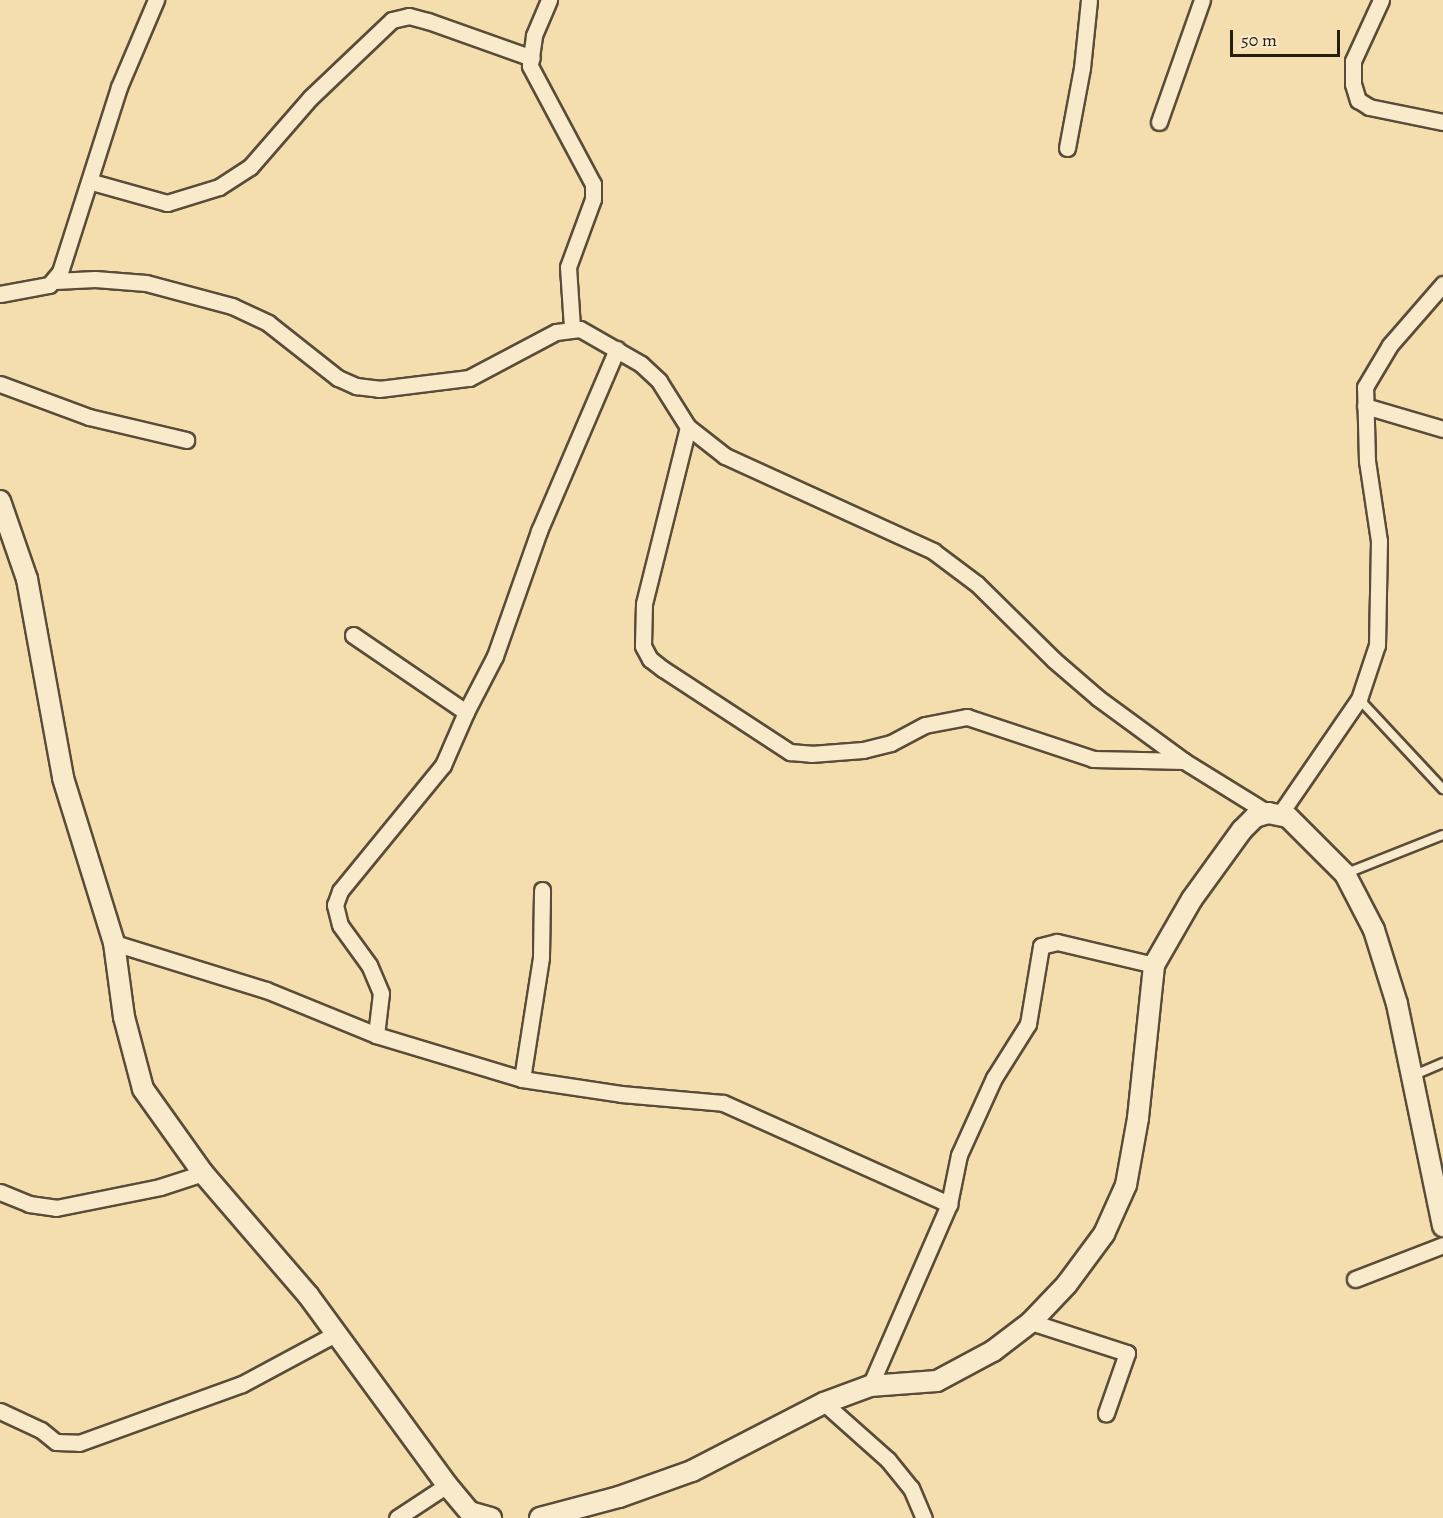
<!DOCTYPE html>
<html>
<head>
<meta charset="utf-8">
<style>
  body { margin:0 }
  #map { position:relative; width:1443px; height:1518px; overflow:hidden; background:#f5deae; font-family:Alegreya,serif }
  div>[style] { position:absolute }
  .roads { filter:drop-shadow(2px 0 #594c39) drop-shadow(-2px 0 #594c39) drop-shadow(0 2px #594c39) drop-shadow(0 -2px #594c39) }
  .service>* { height:8px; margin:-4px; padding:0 4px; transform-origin:4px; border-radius:4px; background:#f8eaca }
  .minor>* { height:15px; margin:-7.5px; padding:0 7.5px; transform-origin:7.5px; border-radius:7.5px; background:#f8eaca }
  .tertiary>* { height:20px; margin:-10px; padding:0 10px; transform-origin:10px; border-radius:10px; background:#f8eaca }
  span { translate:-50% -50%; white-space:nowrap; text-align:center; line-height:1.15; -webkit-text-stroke:4.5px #f8eaca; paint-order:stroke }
  .scale { position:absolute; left:1230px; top:30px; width:110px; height:27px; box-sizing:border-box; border:3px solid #251c12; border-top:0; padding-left:8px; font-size:18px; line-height:21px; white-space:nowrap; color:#251c12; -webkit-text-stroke:4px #f8eaca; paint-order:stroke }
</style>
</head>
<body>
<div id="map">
  <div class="roads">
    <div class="service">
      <i style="left:1359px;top:699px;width:123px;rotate:47deg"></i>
      <i style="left:1347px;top:873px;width:103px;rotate:-21.6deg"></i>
      <i style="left:1412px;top:1076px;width:34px;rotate:-23deg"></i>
    </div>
    <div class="minor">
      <i style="left:549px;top:0;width:39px;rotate:113deg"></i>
      <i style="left:534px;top:36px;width:30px;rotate:98deg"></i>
      <i style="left:530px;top:66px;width:134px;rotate:61.9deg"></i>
      <i style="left:593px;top:184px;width:15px;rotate:90deg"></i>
      <i style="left:593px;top:199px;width:72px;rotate:110.2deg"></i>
      <i style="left:568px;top:267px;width:60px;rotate:86.2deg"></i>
      <i style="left:1381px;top:0;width:67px;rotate:114.7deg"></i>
      <i style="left:1353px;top:61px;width:23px;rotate:90deg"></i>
      <i style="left:1353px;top:84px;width:17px;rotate:73deg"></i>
      <i style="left:1358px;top:100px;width:13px;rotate:32deg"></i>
      <i style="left:1369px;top:107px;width:76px;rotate:11.5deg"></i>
      <i style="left:1159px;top:122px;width:129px;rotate:-70.6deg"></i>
      <i style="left:1067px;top:148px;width:81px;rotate:-79.4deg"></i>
      <i style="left:1082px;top:68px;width:68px;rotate:-84.1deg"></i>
      <i style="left:92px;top:182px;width:78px;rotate:15.6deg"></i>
      <i style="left:167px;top:203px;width:54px;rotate:-17.1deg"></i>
      <i style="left:219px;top:187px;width:37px;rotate:-33deg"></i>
      <i style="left:250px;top:167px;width:91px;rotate:-49deg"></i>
      <i style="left:310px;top:98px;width:113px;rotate:-43.6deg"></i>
      <i style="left:392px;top:20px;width:17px;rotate:-13deg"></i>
      <i style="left:409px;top:16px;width:20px;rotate:15deg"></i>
      <i style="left:428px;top:21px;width:110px;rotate:19.6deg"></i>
      <i style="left:55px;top:281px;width:40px;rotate:-2.9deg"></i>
      <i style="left:95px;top:279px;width:51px;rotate:4.5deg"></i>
      <i style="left:146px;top:283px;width:89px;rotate:15deg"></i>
      <i style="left:232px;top:306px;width:40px;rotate:25deg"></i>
      <i style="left:268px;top:323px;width:89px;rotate:38.2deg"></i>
      <i style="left:338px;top:378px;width:20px;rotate:24deg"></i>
      <i style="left:356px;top:386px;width:23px;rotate:7deg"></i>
      <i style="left:379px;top:389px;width:91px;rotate:-7deg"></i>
      <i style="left:469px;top:378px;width:98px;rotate:-27.9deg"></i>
      <i style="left:556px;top:332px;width:24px;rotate:-7deg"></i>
      <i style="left:580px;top:329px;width:70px;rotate:29.8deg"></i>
      <i style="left:641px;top:364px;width:25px;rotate:43deg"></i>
      <i style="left:659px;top:381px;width:54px;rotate:57.8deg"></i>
      <i style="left:688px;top:427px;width:47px;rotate:38.1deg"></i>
      <i style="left:725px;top:456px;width:229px;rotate:24.5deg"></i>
      <i style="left:933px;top:551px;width:55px;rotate:36.9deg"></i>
      <i style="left:977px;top:584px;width:108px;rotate:44.6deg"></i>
      <i style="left:1054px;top:660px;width:58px;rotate:40.8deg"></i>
      <i style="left:1098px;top:698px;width:107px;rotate:36.2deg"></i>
      <i style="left:1184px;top:761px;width:99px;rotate:31.8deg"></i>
      <i style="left:0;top:294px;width:50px;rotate:-10.4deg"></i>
      <i style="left:49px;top:285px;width:17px;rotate:-50deg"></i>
      <i style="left:60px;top:272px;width:194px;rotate:-72.3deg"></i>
      <i style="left:119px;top:87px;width:95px;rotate:-67deg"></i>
      <i style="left:0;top:384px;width:95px;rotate:20.3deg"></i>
      <i style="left:89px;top:417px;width:100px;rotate:13.3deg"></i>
      <i style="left:1365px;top:406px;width:81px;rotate:16.4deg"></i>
      <i style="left:688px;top:427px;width:182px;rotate:104deg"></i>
      <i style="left:644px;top:604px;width:42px;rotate:91.4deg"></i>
      <i style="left:643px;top:646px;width:15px;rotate:62deg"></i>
      <i style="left:650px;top:659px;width:16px;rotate:38deg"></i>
      <i style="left:663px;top:669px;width:152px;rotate:33.2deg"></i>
      <i style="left:790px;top:752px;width:21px;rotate:5deg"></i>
      <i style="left:811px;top:754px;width:52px;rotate:-4.4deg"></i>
      <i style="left:863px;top:750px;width:29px;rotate:-14deg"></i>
      <i style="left:891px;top:743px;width:38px;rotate:-28deg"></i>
      <i style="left:925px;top:725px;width:43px;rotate:-10.8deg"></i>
      <i style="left:967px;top:717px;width:133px;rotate:18.4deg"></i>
      <i style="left:1093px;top:759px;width:91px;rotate:1.3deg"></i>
      <i style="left:353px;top:635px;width:137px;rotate:34.3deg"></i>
      <i style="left:466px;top:712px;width:63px;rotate:-62.6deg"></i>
      <i style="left:495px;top:656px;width:133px;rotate:-70.6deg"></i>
      <i style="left:539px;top:531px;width:198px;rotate:-66.8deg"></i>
      <i style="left:1280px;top:814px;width:140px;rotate:-55.5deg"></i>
      <i style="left:1359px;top:699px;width:57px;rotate:-71.6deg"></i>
      <i style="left:1377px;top:645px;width:104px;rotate:-88.9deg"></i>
      <i style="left:1379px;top:541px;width:81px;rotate:-98.5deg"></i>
      <i style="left:1367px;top:461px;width:74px;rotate:-91.5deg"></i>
      <i style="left:1365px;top:387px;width:49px;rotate:-59.2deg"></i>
      <i style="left:1390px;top:345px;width:81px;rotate:-49deg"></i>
      <i style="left:114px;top:943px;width:159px;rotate:17.2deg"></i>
      <i style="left:266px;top:990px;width:119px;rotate:22.2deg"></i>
      <i style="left:376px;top:1035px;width:152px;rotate:16.8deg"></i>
      <i style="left:522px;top:1079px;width:100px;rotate:8.6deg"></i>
      <i style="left:621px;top:1094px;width:102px;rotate:5deg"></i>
      <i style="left:723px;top:1103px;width:248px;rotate:24.1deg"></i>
      <i style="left:376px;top:1035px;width:42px;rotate:-83.2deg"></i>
      <i style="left:381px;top:993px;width:30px;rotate:-113deg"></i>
      <i style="left:369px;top:965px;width:49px;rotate:-125.9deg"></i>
      <i style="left:340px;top:925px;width:21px;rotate:-104deg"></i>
      <i style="left:335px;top:905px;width:15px;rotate:-70deg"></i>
      <i style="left:340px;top:891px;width:163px;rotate:-50.7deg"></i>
      <i style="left:443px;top:765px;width:58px;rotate:-66.5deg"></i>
      <i style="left:522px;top:1079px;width:123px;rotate:-81.1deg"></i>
      <i style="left:541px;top:957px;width:67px;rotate:-89.1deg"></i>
      <i style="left:0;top:1192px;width:31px;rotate:22deg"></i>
      <i style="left:29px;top:1204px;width:27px;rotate:8deg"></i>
      <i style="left:56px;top:1208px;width:106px;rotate:-11.4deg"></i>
      <i style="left:160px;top:1187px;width:45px;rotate:-18deg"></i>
      <i style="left:1355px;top:1279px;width:94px;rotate:-21.1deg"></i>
      <i style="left:1031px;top:1322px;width:101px;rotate:17.9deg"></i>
      <i style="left:1127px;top:1353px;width:64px;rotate:109.3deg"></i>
      <i style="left:870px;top:1386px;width:198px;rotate:-66.5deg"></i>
      <i style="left:949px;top:1204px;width:50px;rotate:-78.5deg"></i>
      <i style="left:959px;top:1155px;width:85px;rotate:-65.6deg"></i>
      <i style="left:994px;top:1078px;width:64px;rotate:-57.8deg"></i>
      <i style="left:1028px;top:1024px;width:79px;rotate:-80.5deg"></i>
      <i style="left:1041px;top:946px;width:16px;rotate:-14deg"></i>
      <i style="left:1057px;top:942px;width:100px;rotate:13.3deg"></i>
      <i style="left:824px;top:1403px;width:86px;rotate:41.7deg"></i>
      <i style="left:888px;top:1460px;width:36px;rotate:51deg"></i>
      <i style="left:911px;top:1488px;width:33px;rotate:67deg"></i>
      <i style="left:0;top:1411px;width:45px;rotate:24.9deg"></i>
      <i style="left:41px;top:1430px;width:19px;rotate:39deg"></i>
      <i style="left:56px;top:1442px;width:23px;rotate:2deg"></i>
      <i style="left:79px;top:1443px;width:173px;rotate:-19.9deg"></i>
      <i style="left:242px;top:1384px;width:108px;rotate:-28.2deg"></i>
      <i style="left:397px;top:1518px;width:60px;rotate:-33.4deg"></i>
    </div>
    <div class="tertiary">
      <i style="left:0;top:501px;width:83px;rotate:70.9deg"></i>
      <i style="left:27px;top:579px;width:202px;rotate:79.7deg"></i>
      <i style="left:63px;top:778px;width:173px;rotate:72.8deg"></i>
      <i style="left:114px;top:943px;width:75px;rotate:82.3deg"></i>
      <i style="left:124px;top:1017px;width:74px;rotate:75.2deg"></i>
      <i style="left:143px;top:1089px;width:103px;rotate:54.5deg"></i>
      <i style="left:203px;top:1173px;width:161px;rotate:49.3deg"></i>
      <i style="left:308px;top:1295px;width:235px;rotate:53.8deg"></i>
      <i style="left:447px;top:1485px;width:35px;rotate:50deg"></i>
      <i style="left:470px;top:1512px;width:22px;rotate:16deg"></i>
      <i style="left:540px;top:1518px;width:82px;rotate:-14.9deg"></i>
      <i style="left:619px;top:1497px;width:77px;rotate:-19.6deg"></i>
      <i style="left:692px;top:1471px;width:148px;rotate:-27.3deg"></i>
      <i style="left:824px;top:1403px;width:49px;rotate:-20.3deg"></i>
      <i style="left:870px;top:1386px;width:67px;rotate:-4.3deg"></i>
      <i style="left:937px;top:1381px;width:64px;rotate:-28.2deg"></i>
      <i style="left:993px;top:1351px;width:48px;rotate:-37.3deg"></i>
      <i style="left:1031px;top:1322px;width:52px;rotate:-46.5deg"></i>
      <i style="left:1067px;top:1284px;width:62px;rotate:-53.5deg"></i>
      <i style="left:1104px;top:1234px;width:54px;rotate:-65.8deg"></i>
      <i style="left:1126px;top:1185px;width:68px;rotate:-79.8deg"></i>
      <i style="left:1138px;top:1118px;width:154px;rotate:-84deg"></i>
      <i style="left:1154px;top:965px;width:76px;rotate:-60.1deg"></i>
      <i style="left:1192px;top:899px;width:85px;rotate:-54.1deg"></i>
      <i style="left:1242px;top:830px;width:18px;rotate:-45deg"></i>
      <i style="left:1255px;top:817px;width:14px;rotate:-17deg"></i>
      <i style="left:1268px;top:813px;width:20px;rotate:11deg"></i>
      <i style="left:1288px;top:817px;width:81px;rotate:45deg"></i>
      <i style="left:1345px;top:874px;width:63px;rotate:62.6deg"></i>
      <i style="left:1374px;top:930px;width:77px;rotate:72.7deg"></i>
      <i style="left:1397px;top:1004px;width:227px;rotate:78.3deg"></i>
    </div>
  </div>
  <div class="scale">50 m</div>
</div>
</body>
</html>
